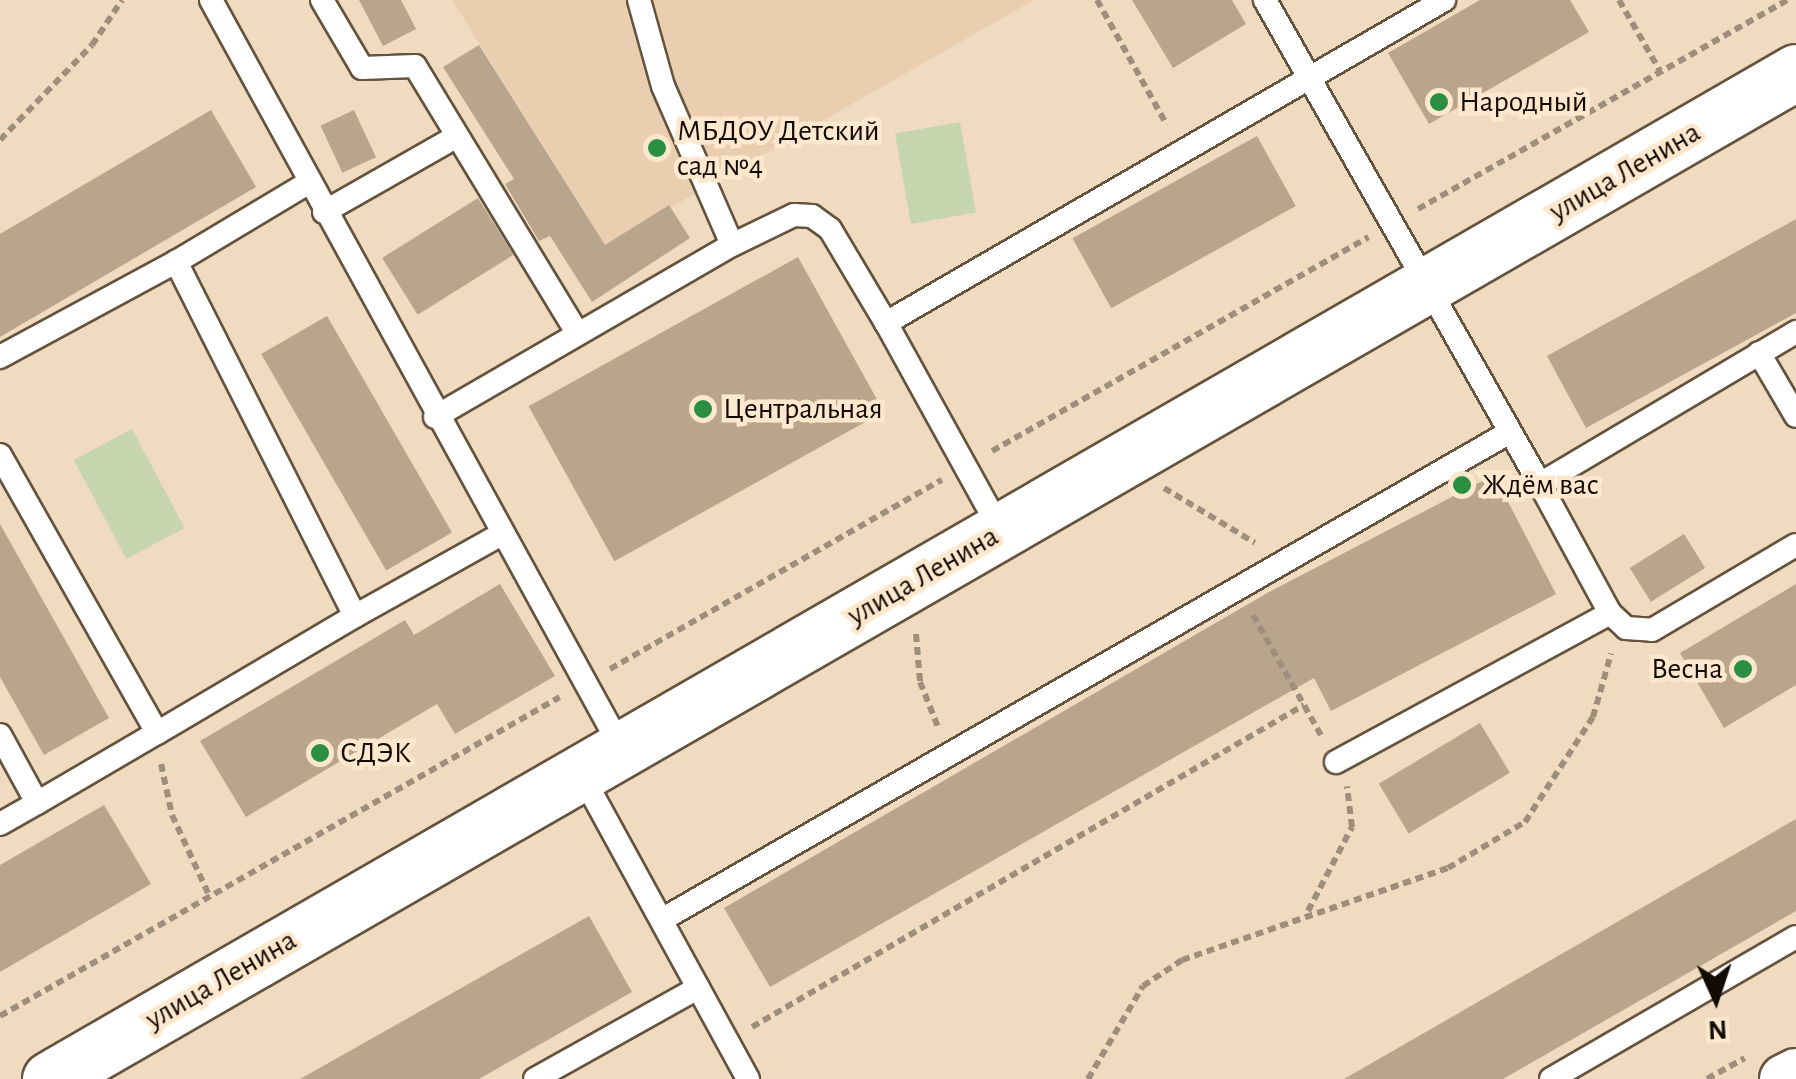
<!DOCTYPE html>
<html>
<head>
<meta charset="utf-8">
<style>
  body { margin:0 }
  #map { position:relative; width:1796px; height:1079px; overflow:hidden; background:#f0dbc1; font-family:"Alegreya Sans",sans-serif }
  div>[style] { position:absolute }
  .built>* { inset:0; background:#e9cfaf }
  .green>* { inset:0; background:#c7d5ad; transform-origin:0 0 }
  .building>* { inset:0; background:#b9a58d; transform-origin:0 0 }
  .path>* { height:6px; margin-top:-3px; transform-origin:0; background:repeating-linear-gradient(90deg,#9e8e7b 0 8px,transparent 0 13px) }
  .roads { filter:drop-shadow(2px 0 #64533d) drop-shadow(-2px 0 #64533d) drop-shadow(0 2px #64533d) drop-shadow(0 -2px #64533d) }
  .lane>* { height:22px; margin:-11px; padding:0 11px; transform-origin:11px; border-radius:11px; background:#fff }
  .street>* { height:48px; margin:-24px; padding:0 24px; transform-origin:24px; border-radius:24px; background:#fff }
  .primary>* { height:55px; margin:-27.5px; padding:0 27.5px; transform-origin:27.5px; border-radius:27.5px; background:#fff }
  .dots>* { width:28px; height:28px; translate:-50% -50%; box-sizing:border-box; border:5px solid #fde8ce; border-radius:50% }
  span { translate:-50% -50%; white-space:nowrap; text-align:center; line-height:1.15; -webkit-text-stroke:9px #fde8ce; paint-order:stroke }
  .poi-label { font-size:30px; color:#120b04 }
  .left { translate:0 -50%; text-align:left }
  .right { translate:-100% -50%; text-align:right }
  .street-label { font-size:30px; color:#120b04 }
  .north { position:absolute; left:1666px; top:949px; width:100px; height:100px; -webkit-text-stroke:8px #fde8ce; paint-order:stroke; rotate:177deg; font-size:28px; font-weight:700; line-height:40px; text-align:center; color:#120b04 }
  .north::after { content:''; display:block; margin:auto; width:35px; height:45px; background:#120b04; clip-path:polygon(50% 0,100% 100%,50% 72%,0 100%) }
</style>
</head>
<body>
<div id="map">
  <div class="built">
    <i style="clip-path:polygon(452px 0,1034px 0,605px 245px)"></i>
  </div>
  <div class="green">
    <i style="left:960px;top:122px;width:92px;height:66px;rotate:80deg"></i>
    <i style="left:132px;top:429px;width:112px;height:66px;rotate:62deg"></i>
  </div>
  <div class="building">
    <i style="clip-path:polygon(359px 0,401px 0,416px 29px,383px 46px)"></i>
    <i style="clip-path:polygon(1132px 0,1232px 0,1246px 24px,1173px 68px)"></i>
    <i style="clip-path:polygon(1480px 0,1570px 0,1589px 32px,1429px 124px,1388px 53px)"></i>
    <i style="clip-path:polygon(479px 45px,605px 245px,669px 205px,690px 238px,592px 302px,550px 236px,539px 241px,505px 184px,514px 179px,443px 67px)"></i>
    <i style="clip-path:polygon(211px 110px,256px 187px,0 337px,0 234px)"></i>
    <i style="left:354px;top:110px;width:52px;height:37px;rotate:65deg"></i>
    <i style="left:1257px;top:136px;width:80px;height:211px;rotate:61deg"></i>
    <i style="left:478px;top:198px;width:67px;height:113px;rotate:58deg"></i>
    <i style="clip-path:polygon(1796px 219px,1796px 313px,1586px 428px,1547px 356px)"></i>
    <i style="left:798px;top:257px;width:177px;height:308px;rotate:61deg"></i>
    <i style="left:327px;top:316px;width:250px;height:76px;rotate:60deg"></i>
    <i style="clip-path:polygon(1494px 475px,1556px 594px,1331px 711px,1314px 678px,770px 987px,724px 908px,1269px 592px)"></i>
    <i style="clip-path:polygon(0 524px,109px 718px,44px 755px,0 677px)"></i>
    <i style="left:1684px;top:534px;width:40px;height:64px;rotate:58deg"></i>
    <i style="clip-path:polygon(500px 584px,555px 676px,455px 734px,437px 704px,246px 817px,200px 741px,405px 620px,414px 635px)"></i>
    <i style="clip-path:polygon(1796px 584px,1796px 685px,1724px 728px,1680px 653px)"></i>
    <i style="left:1480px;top:723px;width:58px;height:118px;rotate:59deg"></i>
    <i style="clip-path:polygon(104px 805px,151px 884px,0 972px,0 865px)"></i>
    <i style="clip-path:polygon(1796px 819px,1796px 911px,1503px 1079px,1344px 1079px)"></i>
    <i style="clip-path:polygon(589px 916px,632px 992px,479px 1079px,300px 1079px)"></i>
  </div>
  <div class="path">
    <i style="left:1097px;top:0;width:143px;rotate:60.8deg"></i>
    <i style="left:1619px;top:0;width:82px;rotate:60deg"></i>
    <i style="left:0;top:140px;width:132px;rotate:-45.9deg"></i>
    <i style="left:92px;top:45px;width:54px;rotate:-56.3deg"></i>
    <i style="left:1418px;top:209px;width:424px;rotate:-29.5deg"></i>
    <i style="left:992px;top:451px;width:433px;rotate:-29.6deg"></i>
    <i style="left:1164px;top:488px;width:106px;rotate:31.1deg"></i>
    <i style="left:1253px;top:615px;width:138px;rotate:60.5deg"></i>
    <i style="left:916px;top:634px;width:48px;rotate:85.2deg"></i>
    <i style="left:920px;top:682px;width:48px;rotate:68.2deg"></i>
    <i style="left:610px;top:669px;width:382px;rotate:-29.7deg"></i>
    <i style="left:161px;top:764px;width:52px;rotate:77.8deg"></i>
    <i style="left:172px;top:815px;width:88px;rotate:65.2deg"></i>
    <i style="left:1308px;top:911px;width:95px;rotate:-62.4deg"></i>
    <i style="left:1352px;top:827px;width:41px;rotate:-97deg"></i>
    <i style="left:0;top:1016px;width:644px;rotate:-29.67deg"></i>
    <i style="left:752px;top:1027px;width:639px;rotate:-30.26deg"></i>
    <i style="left:1088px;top:1079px;width:108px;rotate:-59.4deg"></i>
    <i style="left:1143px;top:986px;width:47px;rotate:-33.7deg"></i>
    <i style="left:1182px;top:960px;width:281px;rotate:-19.1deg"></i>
    <i style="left:1448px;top:868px;width:90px;rotate:-30.9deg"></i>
    <i style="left:1525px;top:822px;width:125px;rotate:-57.1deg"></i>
    <i style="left:1593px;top:717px;width:66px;rotate:-74.1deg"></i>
    <i style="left:1707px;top:1079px;width:43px;rotate:-28.9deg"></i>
  </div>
  <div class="roads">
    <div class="lane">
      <i style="left:211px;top:0;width:854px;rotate:61.25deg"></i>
      <i style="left:322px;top:0;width:79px;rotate:59.5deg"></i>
      <i style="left:362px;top:68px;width:53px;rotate:-2.2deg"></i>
      <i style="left:415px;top:66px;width:311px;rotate:58.7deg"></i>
      <i style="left:639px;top:0;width:89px;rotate:74.4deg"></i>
      <i style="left:663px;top:86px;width:173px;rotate:66.5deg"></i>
      <i style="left:732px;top:245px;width:69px;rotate:-25.8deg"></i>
      <i style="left:794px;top:215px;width:18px;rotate:3deg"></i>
      <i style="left:812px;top:216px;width:22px;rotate:36deg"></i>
      <i style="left:830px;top:229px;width:109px;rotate:59.2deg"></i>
      <i style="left:1265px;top:0;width:557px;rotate:60.4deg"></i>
      <i style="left:1540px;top:484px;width:298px;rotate:-30.7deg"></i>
      <i style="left:324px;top:212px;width:153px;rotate:-29.7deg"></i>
      <i style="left:1759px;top:353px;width:73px;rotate:59.6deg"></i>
      <i style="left:0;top:357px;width:200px;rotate:-28.4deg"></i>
      <i style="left:435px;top:417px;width:343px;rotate:-30.1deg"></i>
      <i style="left:0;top:455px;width:319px;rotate:60.5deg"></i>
      <i style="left:157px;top:733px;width:230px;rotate:-30.6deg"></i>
      <i style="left:355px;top:616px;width:397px;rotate:-116.8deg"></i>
      <i style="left:176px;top:262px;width:154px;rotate:-30.9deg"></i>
      <i style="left:1001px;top:531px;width:238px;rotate:-118.9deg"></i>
      <i style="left:886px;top:323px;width:645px;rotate:-30.06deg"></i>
      <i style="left:1610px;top:613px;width:22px;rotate:43deg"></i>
      <i style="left:1626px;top:628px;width:26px;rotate:4deg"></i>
      <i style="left:1652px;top:630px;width:167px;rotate:-30.6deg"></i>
      <i style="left:355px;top:616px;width:166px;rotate:-29.2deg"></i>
      <i style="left:0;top:735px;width:77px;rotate:61.4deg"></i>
      <i style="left:37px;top:803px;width:139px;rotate:-30.3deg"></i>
      <i style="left:1336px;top:762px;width:312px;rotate:-28.5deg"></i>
      <i style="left:1610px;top:613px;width:147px;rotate:-118.5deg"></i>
      <i style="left:580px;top:772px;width:350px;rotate:61.3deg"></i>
      <i style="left:0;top:824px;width:43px;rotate:-29.6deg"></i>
      <i style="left:663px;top:919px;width:977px;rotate:-29.9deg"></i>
      <i style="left:535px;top:1079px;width:187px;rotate:-29.2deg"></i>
      <i style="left:1551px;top:1079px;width:283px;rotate:-30.1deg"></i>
    </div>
    <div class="street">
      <i style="left:1784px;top:1079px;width:13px;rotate:-27deg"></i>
    </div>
    <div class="primary">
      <i style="left:50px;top:1079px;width:2016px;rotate:-29.97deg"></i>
    </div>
  </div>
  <div class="dots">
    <i style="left:1439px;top:102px;background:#2b8f43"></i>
    <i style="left:657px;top:148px;background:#2b8f43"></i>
    <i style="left:703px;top:409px;background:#2b8f43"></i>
    <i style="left:1462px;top:485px;background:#2b8f43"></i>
    <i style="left:1743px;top:669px;background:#2b8f43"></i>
    <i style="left:320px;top:753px;background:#2b8f43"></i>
  </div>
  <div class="poi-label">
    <span class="left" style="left:1459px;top:102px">Народный</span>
    <span class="left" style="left:677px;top:148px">МБДОУ Детский<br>сад №4</span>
    <span class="left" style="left:723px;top:409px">Центральная</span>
    <span class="left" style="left:1482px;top:485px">Ждём вас</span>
    <span class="right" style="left:1723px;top:669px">Весна</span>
    <span class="left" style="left:340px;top:753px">СДЭК</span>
  </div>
  <div class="street-label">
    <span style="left:1625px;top:172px;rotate:-30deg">улица Ленина</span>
    <span style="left:923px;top:576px;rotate:-30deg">улица Ленина</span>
    <span style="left:221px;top:980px;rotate:-30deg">улица Ленина</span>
  </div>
  <div class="north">N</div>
</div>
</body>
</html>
